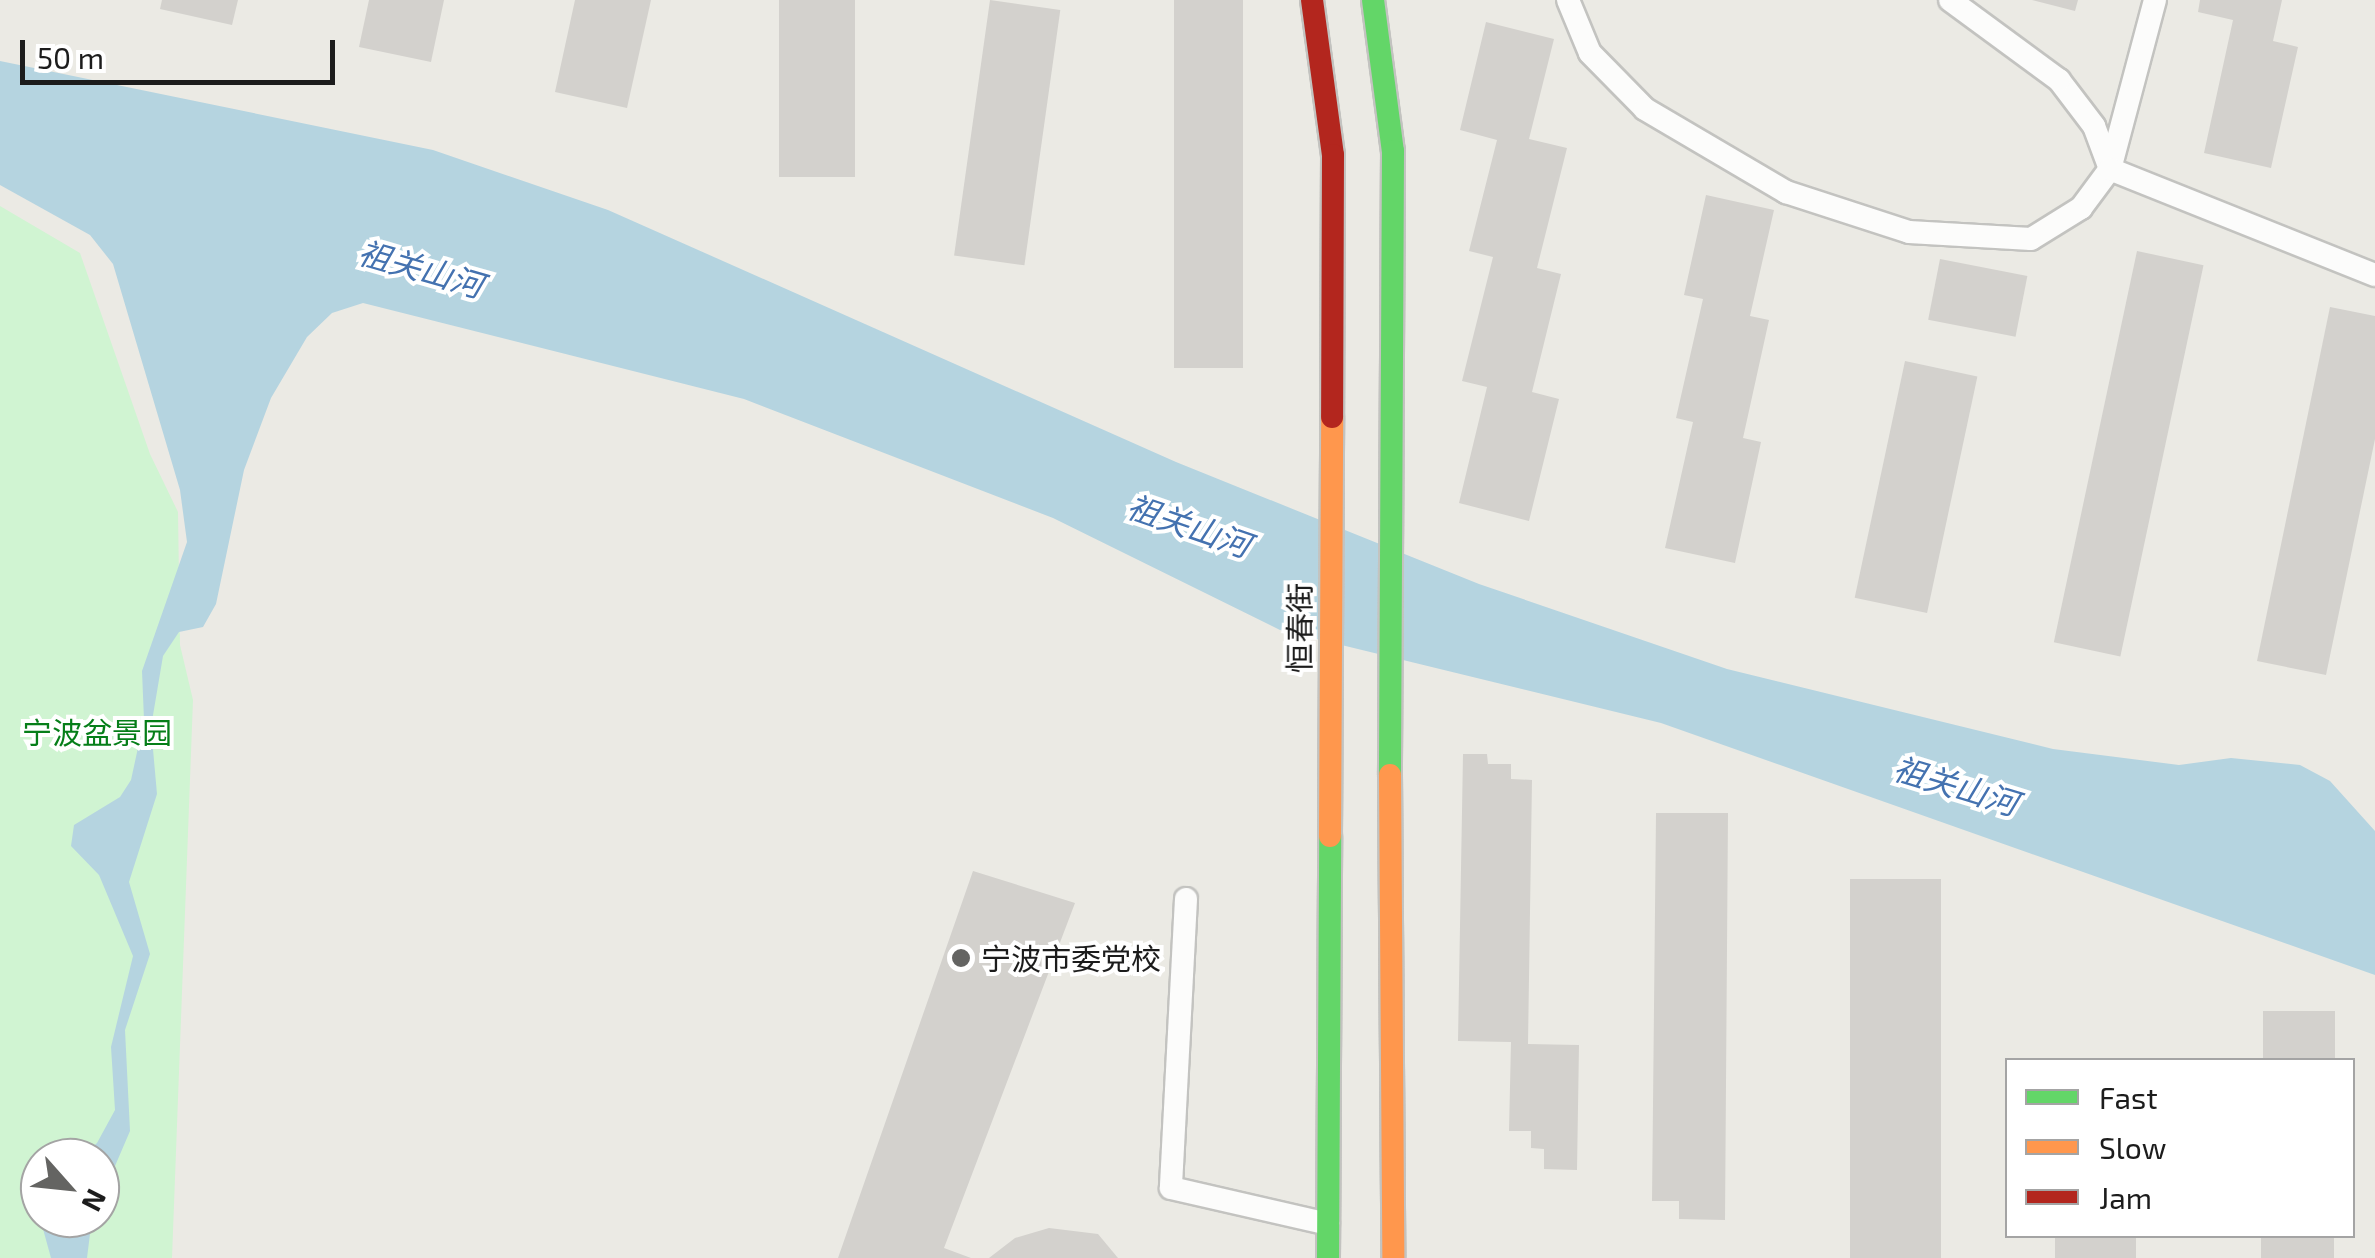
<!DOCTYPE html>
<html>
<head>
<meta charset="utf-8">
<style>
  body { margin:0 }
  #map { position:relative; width:2375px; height:1258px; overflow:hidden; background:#ebeae4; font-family:"Exo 2","Noto Sans SC",sans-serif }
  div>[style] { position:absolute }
  .park>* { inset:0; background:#d0f4d2 }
  .water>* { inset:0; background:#b5d4e0 }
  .building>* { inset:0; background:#d3d1cd; transform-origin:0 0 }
  .roads { filter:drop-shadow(2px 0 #c3c3c0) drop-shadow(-2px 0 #c3c3c0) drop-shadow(0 2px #c3c3c0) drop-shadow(0 -2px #c3c3c0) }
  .lane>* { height:22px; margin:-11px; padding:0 11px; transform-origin:11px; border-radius:11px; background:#fcfcfb }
  .fast>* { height:22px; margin:-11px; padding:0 11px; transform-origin:11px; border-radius:11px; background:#63d668 }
  .slow>* { height:22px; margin:-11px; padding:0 11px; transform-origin:11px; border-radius:11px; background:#ff974d }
  .jam>* { height:22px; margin:-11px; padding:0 11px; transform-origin:11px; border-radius:11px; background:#b3261e }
  .dots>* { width:28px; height:28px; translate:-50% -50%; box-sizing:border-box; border:5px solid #fff; border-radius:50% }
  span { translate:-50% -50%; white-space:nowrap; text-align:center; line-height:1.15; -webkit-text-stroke:8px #fff; paint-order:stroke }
  .street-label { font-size:30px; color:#1c1c1c }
  .park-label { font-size:30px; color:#067e19 }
  .poi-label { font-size:30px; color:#1c1c1c }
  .left { translate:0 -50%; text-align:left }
  .water-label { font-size:32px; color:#4472b0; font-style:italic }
  .legend { position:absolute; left:2005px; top:1058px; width:350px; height:180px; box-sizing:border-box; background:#fff; border:2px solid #a4a4a4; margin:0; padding:12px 18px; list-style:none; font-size:30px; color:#1c1c1c }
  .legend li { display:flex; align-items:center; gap:20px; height:50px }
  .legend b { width:50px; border:2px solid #a4a4a4 }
  .north { position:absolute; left:20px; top:1138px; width:100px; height:100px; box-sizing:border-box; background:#fff; border:2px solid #a4a4a4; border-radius:50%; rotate:117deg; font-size:28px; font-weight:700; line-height:40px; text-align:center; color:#1c1c1c }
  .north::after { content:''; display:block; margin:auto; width:35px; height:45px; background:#646462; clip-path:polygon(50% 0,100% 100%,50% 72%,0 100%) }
  .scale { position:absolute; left:20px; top:40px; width:315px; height:45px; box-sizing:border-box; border:5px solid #1c1c1c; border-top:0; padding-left:12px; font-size:30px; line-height:35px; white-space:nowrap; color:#1c1c1c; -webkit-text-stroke:8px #fff; paint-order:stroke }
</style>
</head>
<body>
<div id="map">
  <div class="park">
    <i style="clip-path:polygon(evenodd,0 206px,80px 253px,150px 454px,178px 512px,180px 645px,193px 700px,172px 1258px,0 1258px,0 206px,40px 1158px,100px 1158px,100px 1218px,40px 1218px,40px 1158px)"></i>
  </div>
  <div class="water">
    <i style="clip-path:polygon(0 61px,433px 150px,608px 210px,1176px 462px,1479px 584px,1727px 669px,2053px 749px,2179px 765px,2231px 758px,2300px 765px,2330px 781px,2375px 831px,2375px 975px,1661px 723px,1280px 630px,1053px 518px,744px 399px,363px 303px,332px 313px,307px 337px,271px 398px,244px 470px,216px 604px,203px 627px,179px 632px,163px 656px,151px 727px,157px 794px,129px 882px,150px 954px,125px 1030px,130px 1131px,100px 1201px,100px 1158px,80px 1158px,97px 1143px,115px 1110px,111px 1047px,133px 956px,99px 875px,71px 846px,74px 825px,120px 797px,131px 780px,144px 720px,142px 671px,187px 542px,180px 490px,113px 264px,90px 235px,0 185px)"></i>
    <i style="clip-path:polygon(40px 1218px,92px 1218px,87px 1258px,51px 1258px)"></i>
  </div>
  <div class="building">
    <i style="clip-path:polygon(162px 0,238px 0,232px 25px,160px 9px)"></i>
    <i style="clip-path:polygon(369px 0,444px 0,431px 62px,359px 47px)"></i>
    <i style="clip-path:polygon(575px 0,651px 0,627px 108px,555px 92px)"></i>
    <i style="left:779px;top:0;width:76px;height:177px"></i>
    <i style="left:990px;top:0;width:71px;height:258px;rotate:8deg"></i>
    <i style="left:1174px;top:0;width:69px;height:368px"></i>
    <i style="clip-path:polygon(2032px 0,2078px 0,2075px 11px)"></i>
    <i style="clip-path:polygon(2200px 0,2282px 0,2273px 41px,2298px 47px,2271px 168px,2204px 153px,2233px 20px,2198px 12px)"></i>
    <i style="clip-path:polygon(1486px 22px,1554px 39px,1529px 139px,1567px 148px,1537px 268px,1561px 274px,1532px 392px,1559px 399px,1529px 521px,1459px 503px,1487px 387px,1462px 381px,1493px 257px,1469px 251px,1497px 140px,1460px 130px)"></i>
    <i style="clip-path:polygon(1706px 195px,1774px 210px,1750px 316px,1769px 320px,1743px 438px,1761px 442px,1735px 563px,1665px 548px,1693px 422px,1676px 418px,1703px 299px,1684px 295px)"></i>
    <i style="left:2137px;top:251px;width:68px;height:400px;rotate:12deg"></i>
    <i style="left:1940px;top:259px;width:89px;height:62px;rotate:11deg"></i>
    <i style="clip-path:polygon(2330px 307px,2375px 316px,2375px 439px,2326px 675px,2257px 661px)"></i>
    <i style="left:1905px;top:361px;width:74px;height:242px;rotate:12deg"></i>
    <i style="clip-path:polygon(1463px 754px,1487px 754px,1488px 764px,1511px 764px,1511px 779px,1532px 780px,1528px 1044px,1579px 1045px,1577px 1170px,1544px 1169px,1544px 1149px,1531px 1148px,1531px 1131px,1509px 1131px,1511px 1042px,1458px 1041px)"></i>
    <i style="clip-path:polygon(1656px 813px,1728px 813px,1725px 1220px,1679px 1219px,1679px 1201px,1652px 1201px)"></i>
    <i style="clip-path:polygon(973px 871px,1075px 903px,944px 1248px,971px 1258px,838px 1258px)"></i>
    <i style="left:1850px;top:879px;width:91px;height:379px"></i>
    <i style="left:2263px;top:1011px;width:72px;height:49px"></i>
    <i style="clip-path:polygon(1049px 1228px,1098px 1234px,1118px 1258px,989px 1258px,1015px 1238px)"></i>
    <i style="left:2055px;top:1236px;width:81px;height:22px"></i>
    <i style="left:2261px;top:1236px;width:73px;height:22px"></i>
  </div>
  <div class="roads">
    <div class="lane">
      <i style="left:1568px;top:0;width:57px;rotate:67.5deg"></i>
      <i style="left:1590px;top:53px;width:78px;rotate:45.5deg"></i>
      <i style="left:1645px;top:109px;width:164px;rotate:30.5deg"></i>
      <i style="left:1786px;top:192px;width:129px;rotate:18deg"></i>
      <i style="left:1909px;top:232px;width:122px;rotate:3.3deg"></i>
      <i style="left:2031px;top:239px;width:59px;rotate:-31.8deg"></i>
      <i style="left:2081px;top:208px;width:49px;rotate:-53.4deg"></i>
      <i style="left:2110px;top:169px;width:46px;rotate:-110.4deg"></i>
      <i style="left:2094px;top:126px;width:58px;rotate:-127.3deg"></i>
      <i style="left:2059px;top:80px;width:135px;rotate:-143.7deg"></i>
      <i style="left:2155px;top:0;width:175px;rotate:104.9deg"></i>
      <i style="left:2110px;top:169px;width:285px;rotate:21.8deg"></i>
      <i style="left:1186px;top:899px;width:289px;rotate:93deg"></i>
      <i style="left:1171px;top:1188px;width:161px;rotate:12.9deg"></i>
    </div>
    <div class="fast">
      <i style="left:1373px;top:0;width:152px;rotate:82.5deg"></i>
      <i style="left:1393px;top:151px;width:624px;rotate:90.28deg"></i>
      <i style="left:1328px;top:1258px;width:422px;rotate:-89.7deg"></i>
    </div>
    <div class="slow">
      <i style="left:1390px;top:775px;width:483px;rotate:89.6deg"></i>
      <i style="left:1330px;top:836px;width:419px;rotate:-89.7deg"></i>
    </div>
    <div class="jam">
      <i style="left:1312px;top:0;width:156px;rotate:82.3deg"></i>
      <i style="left:1333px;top:155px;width:262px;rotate:90.2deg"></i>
    </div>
  </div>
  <div class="dots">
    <i style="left:961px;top:958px;background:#646462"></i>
  </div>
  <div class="street-label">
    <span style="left:1299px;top:628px;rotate:-90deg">恒春街</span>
  </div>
  <div class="park-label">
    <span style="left:97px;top:732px">宁波盆景园</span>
  </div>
  <div class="poi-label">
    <span class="left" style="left:981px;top:958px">宁波市委党校</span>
  </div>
  <div class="water-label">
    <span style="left:421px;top:268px;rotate:16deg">祖关山河</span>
    <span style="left:1189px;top:525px;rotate:19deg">祖关山河</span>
    <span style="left:1956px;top:785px;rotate:17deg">祖关山河</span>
  </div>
  <ul class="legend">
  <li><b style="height:12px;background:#63d668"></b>Fast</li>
  <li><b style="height:12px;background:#ff974d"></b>Slow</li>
  <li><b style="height:12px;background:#b3261e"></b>Jam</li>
  </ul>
  <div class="north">N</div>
  <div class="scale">50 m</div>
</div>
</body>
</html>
